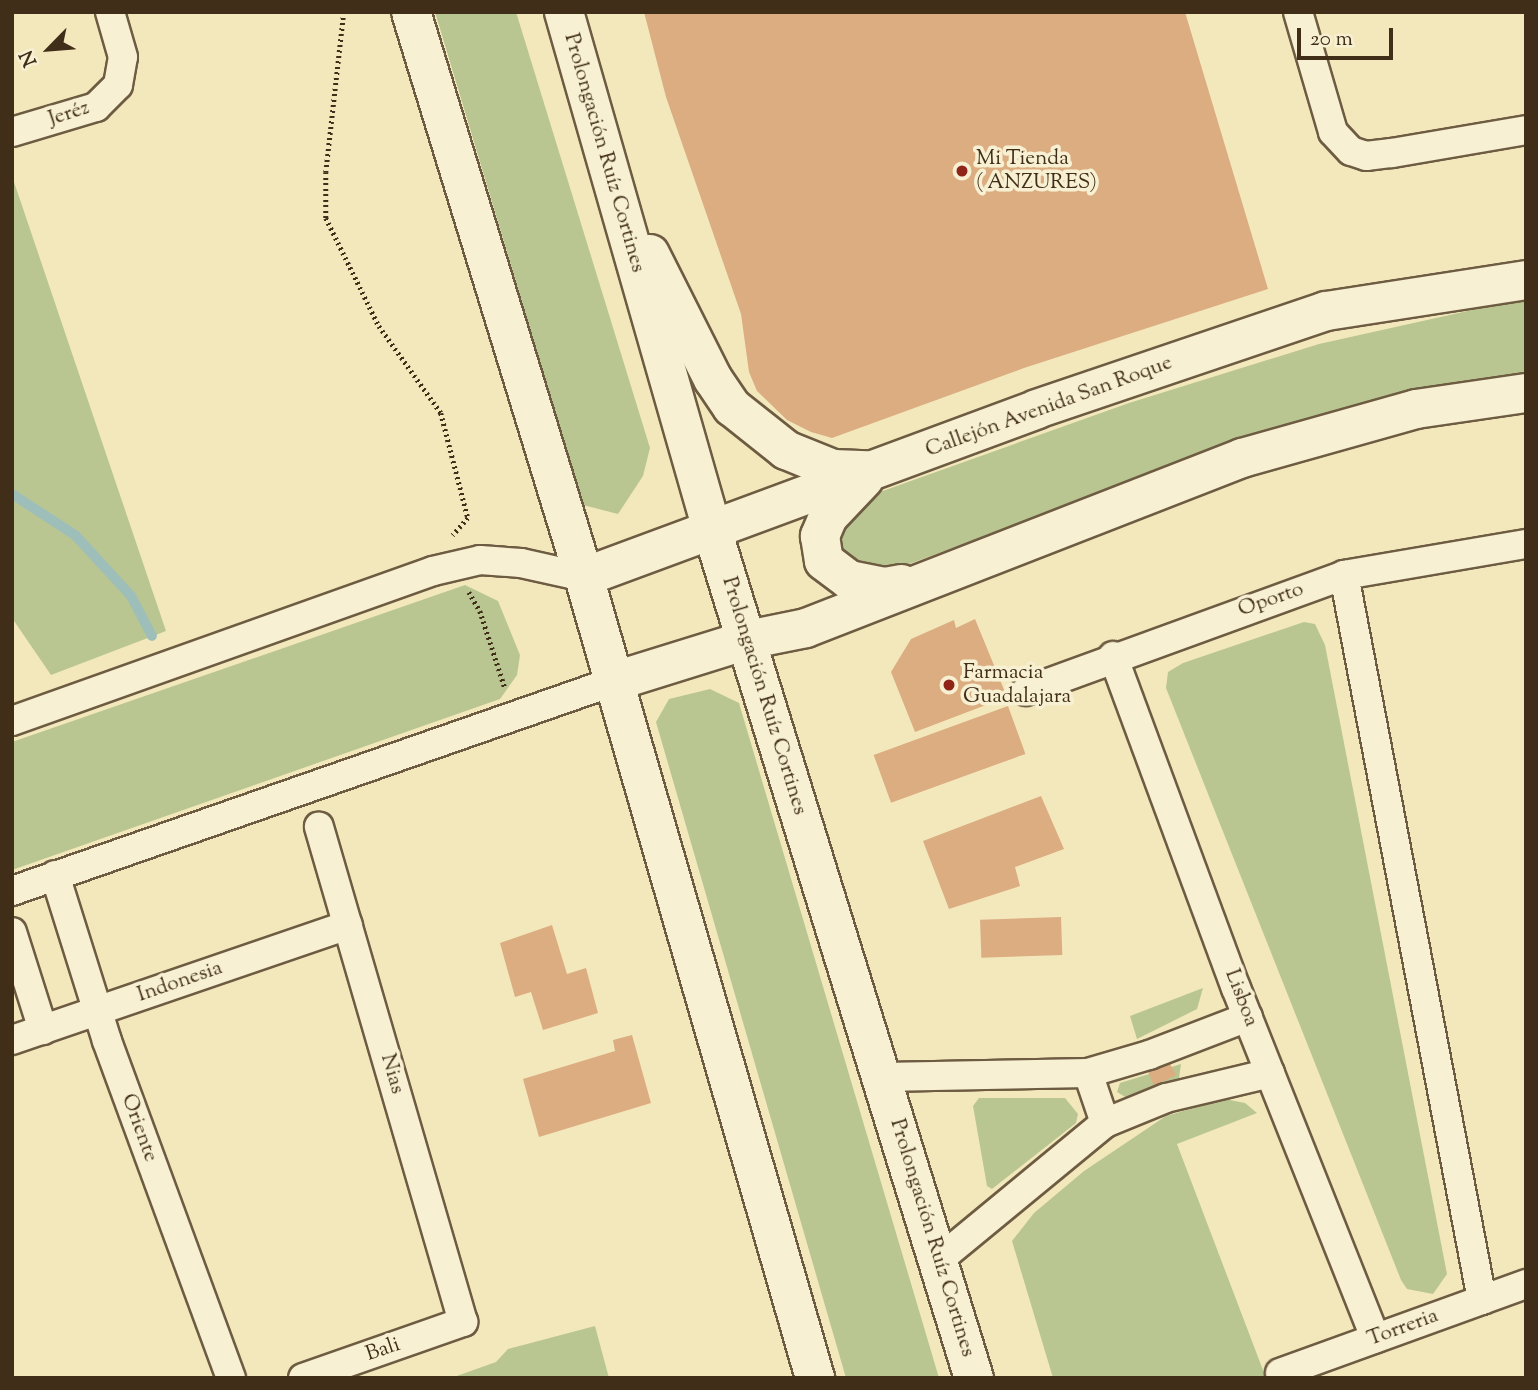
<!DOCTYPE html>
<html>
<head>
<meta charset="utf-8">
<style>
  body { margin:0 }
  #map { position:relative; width:1538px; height:1390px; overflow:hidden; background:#f3e8bc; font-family:"Sorts Mill Goudy",serif }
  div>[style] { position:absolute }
  .green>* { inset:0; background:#bac691 }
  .stream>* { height:10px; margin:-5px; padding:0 5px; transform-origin:5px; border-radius:5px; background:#9ebfb9 }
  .building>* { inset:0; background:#dbad81; transform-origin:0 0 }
  .path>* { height:4.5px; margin-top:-2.25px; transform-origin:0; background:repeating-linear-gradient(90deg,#412e19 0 2px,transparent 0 5.5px) }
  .roads { filter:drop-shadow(2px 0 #6e5c42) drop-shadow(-2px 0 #6e5c42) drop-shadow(0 2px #6e5c42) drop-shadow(0 -2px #6e5c42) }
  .street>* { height:28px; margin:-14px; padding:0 14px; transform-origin:14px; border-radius:14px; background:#f7f0d3 }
  .secondary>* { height:38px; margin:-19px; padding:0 19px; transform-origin:19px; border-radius:19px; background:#f7f0d3 }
  .dots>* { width:19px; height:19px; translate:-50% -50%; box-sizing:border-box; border:4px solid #f7f0d3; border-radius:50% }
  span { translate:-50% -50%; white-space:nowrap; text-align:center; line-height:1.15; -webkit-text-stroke:7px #f7f0d3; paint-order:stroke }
  .street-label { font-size:21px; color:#412e19 }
  .poi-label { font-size:21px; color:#412e19 }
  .left { translate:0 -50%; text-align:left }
  .frame { position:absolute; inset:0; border:14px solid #412e19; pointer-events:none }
  .north { position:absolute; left:14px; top:14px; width:70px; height:70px; -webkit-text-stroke:5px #f7f0d3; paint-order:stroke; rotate:245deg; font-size:19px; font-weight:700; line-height:28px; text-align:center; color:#412e19 }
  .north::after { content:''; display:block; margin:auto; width:24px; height:32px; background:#412e19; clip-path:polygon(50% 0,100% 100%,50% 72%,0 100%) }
  .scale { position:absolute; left:1297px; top:28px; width:96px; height:32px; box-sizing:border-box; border:4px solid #412e19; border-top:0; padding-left:9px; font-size:21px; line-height:24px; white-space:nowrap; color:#412e19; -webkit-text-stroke:5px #f7f0d3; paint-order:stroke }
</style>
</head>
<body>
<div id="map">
  <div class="green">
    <i style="clip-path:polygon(435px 12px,516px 12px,650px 448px,643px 476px,618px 514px,583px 505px)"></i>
    <i style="clip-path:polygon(12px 176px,166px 631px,51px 675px,12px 618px)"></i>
    <i style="clip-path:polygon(1526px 298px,1526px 381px,1279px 427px,882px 574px,847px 564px,840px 548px,837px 533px,863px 498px,1129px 403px,1319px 344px)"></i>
    <i style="clip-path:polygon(465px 585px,498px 601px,520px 655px,517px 675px,500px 699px,12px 870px,12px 742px)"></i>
    <i style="clip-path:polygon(1304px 622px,1315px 624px,1325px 645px,1447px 1274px,1433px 1294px,1407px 1289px,1401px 1280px,1166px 688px,1168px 672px,1183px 663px)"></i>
    <i style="clip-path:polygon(710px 689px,739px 703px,939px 1378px,846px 1378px,656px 722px,669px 699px)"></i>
    <i style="clip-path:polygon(1203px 988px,1197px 1009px,1137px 1039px,1130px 1016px)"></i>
    <i style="clip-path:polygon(1181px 1064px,1179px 1078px,1127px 1098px,1117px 1092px,1120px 1083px)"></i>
    <i style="clip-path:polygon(979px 1098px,1065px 1098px,1078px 1114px,1076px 1123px,992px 1189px,987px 1186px,973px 1106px)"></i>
    <i style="clip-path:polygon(1225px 1099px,1245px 1103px,1257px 1113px,1177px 1144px,1266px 1378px,1053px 1378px,1012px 1241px,1034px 1213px,1084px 1171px,1166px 1116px)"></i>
    <i style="clip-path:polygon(595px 1326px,609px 1378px,451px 1378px,496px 1362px,508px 1349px)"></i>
  </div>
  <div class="stream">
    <i style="left:12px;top:494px;width:75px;rotate:33.1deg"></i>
    <i style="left:75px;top:535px;width:83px;rotate:47.4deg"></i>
    <i style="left:131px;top:596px;width:45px;rotate:62.3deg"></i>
  </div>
  <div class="building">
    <i style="clip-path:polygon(644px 12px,1185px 12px,1268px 289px,1024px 368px,832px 438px,811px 432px,787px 420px,757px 391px,749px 372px,741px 314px,666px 97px)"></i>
    <i style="clip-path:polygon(975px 619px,1007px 697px,915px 732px,891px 672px,911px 639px,954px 620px,956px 628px)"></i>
    <i style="left:1008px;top:706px;width:51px;height:143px;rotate:70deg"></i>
    <i style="clip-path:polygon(1041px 796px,1064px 849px,1015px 867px,1020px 886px,949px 909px,923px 841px)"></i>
    <i style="left:1061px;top:917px;width:38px;height:81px;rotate:88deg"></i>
    <i style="clip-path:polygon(552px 925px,567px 974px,586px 968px,598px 1013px,543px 1030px,531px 992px,515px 997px,500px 943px)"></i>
    <i style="clip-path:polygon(632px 1035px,651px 1103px,539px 1137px,523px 1079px,615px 1051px,613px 1040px)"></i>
    <i style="clip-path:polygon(1168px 1060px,1176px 1075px,1154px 1086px,1147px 1069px)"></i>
  </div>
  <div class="path">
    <i style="left:344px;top:12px;width:161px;rotate:96.4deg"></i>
    <i style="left:326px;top:172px;width:46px;rotate:90deg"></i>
    <i style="left:326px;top:218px;width:120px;rotate:63.9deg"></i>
    <i style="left:379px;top:326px;width:107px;rotate:54.5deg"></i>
    <i style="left:441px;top:413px;width:108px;rotate:75.6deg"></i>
    <i style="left:468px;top:518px;width:23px;rotate:131deg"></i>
    <i style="left:469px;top:592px;width:22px;rotate:60deg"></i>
    <i style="left:480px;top:611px;width:81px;rotate:72deg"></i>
  </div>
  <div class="roads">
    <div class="street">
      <i style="left:1298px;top:12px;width:125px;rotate:73.7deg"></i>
      <i style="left:1333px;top:132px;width:26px;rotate:47deg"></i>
      <i style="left:1351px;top:151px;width:16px;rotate:18deg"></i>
      <i style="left:1366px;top:156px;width:26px;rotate:-7deg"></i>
      <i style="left:1392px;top:153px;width:136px;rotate:-9.7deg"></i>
      <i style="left:12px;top:132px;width:88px;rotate:-16.6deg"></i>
      <i style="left:96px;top:107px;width:31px;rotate:-45deg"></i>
      <i style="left:118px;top:85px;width:28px;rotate:-80deg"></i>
      <i style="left:123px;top:57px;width:47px;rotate:-106.1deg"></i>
      <i style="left:1344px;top:575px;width:738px;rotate:79.22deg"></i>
      <i style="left:1113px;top:656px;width:354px;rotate:69.7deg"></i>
      <i style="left:1236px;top:988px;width:377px;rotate:68.3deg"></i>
      <i style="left:1026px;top:691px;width:338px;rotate:-20deg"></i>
      <i style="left:1344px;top:575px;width:185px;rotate:-9.7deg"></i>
      <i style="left:12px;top:721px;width:447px;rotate:-19.6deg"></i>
      <i style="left:433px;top:571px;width:48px;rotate:-13.2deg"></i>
      <i style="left:480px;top:560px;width:41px;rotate:4.2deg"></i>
      <i style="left:521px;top:563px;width:65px;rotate:12.5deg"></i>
      <i style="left:55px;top:875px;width:174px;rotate:72.6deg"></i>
      <i style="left:107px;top:1041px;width:359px;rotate:69.8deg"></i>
      <i style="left:12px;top:891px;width:635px;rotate:-19.2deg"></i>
      <i style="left:12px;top:932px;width:103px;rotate:72.4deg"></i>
      <i style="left:12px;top:1040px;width:355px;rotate:-18.9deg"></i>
      <i style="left:1088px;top:1073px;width:53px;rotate:71.2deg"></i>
      <i style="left:883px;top:1077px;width:205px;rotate:-1.1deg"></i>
      <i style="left:1088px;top:1073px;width:64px;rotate:-16.4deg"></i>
      <i style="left:1149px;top:1055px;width:106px;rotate:-21deg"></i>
      <i style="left:940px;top:1259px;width:214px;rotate:-39.5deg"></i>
      <i style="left:1105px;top:1123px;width:66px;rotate:-22.3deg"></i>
      <i style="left:1166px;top:1098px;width:107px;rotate:-13.5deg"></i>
      <i style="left:1280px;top:1373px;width:262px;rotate:-19.9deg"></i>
      <i style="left:303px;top:1378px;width:170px;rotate:-19.3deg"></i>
      <i style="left:463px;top:1322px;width:516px;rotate:-106.22deg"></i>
    </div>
    <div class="secondary">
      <i style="left:411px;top:12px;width:591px;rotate:72.98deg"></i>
      <i style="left:584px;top:577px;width:834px;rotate:73.91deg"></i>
      <i style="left:564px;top:12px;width:542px;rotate:74.04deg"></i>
      <i style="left:713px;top:533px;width:884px;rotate:72.84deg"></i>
      <i style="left:650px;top:254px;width:140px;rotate:63.3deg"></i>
      <i style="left:713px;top:379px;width:34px;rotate:56deg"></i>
      <i style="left:732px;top:407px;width:69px;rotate:38.5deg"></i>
      <i style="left:786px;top:450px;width:51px;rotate:22deg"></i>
      <i style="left:833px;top:469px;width:34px;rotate:2deg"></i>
      <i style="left:864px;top:479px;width:52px;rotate:133.5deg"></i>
      <i style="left:828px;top:517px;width:21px;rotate:113deg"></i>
      <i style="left:820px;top:536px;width:25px;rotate:81deg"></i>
      <i style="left:824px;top:561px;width:31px;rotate:37deg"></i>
      <i style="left:849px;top:580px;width:37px;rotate:11deg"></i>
      <i style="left:885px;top:587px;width:17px;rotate:-10deg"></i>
      <i style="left:584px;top:577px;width:483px;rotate:-20.3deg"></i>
      <i style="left:1037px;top:409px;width:305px;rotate:-18.7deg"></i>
      <i style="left:1326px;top:311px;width:202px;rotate:-8.8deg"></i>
      <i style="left:612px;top:682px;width:141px;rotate:-17.3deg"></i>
      <i style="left:747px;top:640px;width:60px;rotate:-11.5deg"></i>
      <i style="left:806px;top:628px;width:468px;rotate:-21.3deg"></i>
      <i style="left:1242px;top:458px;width:181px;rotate:-15.7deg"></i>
      <i style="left:1416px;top:409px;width:111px;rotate:-8.3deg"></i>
    </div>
  </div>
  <div class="dots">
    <i style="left:962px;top:171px;background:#8f2418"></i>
    <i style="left:949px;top:685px;background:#8f2418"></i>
  </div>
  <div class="street-label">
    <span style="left:69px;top:114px;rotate:-18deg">Jeréz</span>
    <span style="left:604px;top:153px;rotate:74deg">Prolongación Ruíz Cortines</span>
    <span style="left:1049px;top:407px;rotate:-20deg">Callejón Avenida San Roque</span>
    <span style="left:1271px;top:600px;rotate:-19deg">Oporto</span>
    <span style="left:764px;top:696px;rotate:73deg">Prolongación Ruíz Cortines</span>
    <span style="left:180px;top:982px;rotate:-19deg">Indonesia</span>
    <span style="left:1241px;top:998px;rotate:69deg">Lisboa</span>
    <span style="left:392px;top:1074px;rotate:74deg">Nias</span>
    <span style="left:139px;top:1128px;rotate:70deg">Oriente</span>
    <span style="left:932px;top:1238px;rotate:73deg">Prolongación Ruíz Cortines</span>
    <span style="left:1403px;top:1328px;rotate:-20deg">Torreria</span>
    <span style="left:383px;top:1350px;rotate:-19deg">Bali</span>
  </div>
  <div class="poi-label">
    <span class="left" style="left:976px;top:171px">Mi Tienda<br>( ANZURES)</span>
    <span class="left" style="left:963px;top:685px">Farmacia<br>Guadalajara</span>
  </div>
  <div class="frame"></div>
  <div class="north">N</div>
  <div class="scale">20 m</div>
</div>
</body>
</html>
